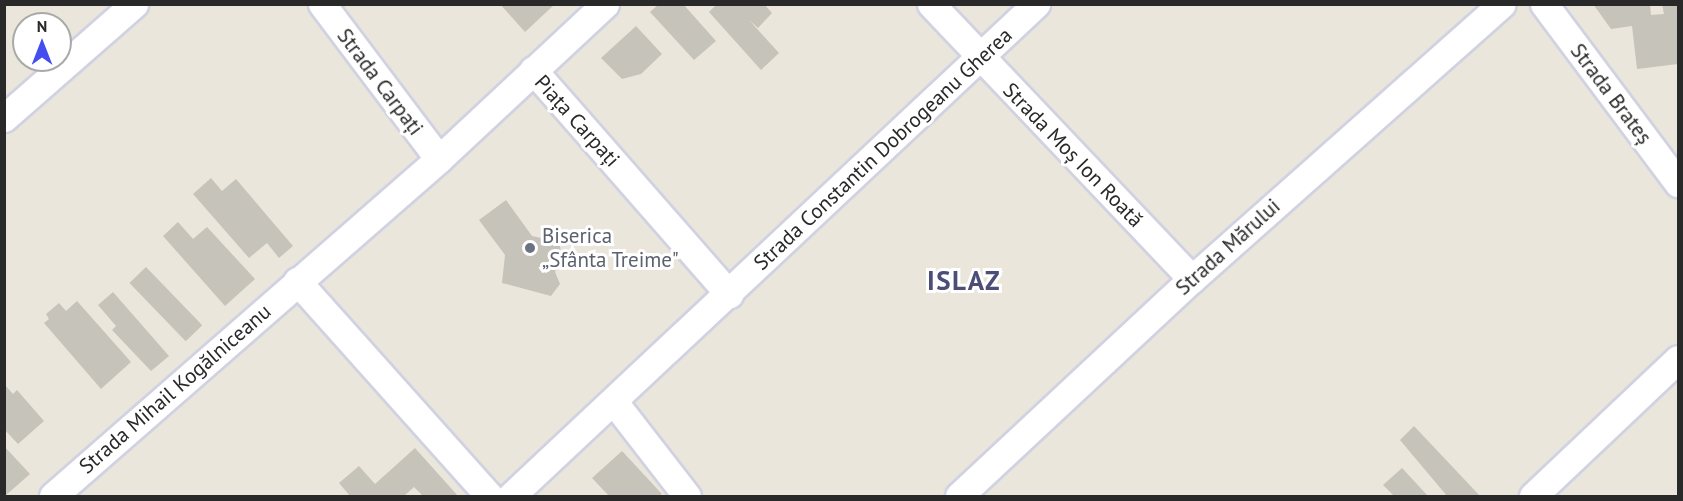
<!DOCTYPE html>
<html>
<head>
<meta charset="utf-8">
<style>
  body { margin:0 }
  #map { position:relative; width:1683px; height:501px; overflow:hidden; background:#ebe6db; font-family:"PT Sans",sans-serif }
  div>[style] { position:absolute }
  .building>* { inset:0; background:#c6c3bb; transform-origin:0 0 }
  .roads { filter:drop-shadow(2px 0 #d1d2e1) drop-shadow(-2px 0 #d1d2e1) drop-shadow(0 2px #d1d2e1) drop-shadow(0 -2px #d1d2e1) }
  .minor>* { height:27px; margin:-13.5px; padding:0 13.5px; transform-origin:13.5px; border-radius:13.5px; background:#fff }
  .dots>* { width:16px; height:16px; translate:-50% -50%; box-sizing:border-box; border:3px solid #fff; border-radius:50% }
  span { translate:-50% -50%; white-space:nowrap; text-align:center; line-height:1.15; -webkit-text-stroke:6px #fff; paint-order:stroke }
  .street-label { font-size:21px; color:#292929 }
  .worship-label { font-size:21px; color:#5b616d }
  .left { translate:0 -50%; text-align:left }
  .district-label { font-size:27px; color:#4c4e77; font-weight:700; letter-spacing:1.5px }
  .frame { position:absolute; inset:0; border:6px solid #292929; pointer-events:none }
  .north { position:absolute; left:12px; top:12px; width:60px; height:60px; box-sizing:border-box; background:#fff; border:2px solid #a9a9a9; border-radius:50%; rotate:0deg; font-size:16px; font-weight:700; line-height:24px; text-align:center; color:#292929 }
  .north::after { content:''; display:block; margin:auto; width:21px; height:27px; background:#434df0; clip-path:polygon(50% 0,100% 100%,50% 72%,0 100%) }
</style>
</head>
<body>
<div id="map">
  <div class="building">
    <i style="clip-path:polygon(500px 4px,555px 4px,525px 32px)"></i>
    <i style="clip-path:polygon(659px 4px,683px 4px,716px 41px,694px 60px,650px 12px)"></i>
    <i style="clip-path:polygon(717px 4px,764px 4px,772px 13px,758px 28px,749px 20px,779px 53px,761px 70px,709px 12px)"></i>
    <i style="clip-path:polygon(1593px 4px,1650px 4px,1651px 15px,1664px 14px,1662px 4px,1678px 4px,1678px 64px,1637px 69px,1632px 26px,1611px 29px)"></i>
    <i style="clip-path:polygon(636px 26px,662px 54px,641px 74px,622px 79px,601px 58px)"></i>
    <i style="clip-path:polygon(211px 178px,222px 191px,236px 179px,293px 246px,279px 258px,267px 243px,249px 258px,193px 194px)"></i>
    <i style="clip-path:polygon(506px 200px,532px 236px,559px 242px,562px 256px,555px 272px,560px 284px,551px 296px,502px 283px,505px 255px,479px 220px)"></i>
    <i style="clip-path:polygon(178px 222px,193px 239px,207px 227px,255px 279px,225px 306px,163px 236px)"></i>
    <i style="left:146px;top:267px;width:81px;height:23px;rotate:46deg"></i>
    <i style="clip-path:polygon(113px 292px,169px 356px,151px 371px,112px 330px,116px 326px,98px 305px)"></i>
    <i style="clip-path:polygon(77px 301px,131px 362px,101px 389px,44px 323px,49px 319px,46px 314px,59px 303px,66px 311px)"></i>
    <i style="clip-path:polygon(4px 384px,13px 394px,17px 390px,44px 421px,18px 444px,4px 429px)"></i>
    <i style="clip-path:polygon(1414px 426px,1480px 496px,1447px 496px,1400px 440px)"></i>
    <i style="clip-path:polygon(4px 446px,30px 474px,5px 496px,4px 496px)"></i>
    <i style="clip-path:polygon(415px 448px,458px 496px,423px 496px,414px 487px,404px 496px,350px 496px,339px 483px,359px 466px,375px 484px)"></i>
    <i style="clip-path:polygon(622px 451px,662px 494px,659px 496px,609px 496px,592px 478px)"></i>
    <i style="clip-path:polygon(1402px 468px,1428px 496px,1394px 496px,1383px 485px)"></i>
  </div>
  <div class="roads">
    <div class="minor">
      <i style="left:322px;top:4px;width:194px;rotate:53deg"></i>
      <i style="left:931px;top:4px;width:379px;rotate:46.5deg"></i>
      <i style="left:1544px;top:4px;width:224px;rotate:53.2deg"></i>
      <i style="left:533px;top:70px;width:298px;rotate:48.8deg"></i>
      <i style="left:4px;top:118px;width:173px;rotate:-41.2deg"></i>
      <i style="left:297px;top:281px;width:288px;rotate:48.2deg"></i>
      <i style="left:614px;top:402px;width:119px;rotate:52.2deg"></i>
      <i style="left:53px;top:496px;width:512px;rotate:-41.12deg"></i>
      <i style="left:439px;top:159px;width:227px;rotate:-43deg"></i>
      <i style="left:511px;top:496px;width:720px;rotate:-43.14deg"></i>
      <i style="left:959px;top:496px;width:318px;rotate:-43deg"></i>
      <i style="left:1192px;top:279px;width:414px;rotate:-41.6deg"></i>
      <i style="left:1533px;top:496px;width:199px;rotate:-43.4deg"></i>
    </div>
  </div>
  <div class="dots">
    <i style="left:530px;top:248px;background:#6b7280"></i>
  </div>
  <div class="street-label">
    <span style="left:380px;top:82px;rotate:53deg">Strada Carpați</span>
    <span style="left:1611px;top:94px;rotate:53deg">Strada Brateș</span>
    <span style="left:577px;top:121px;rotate:48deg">Piața Carpați</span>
    <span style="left:883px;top:149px;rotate:-43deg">Strada Constantin Dobrogeanu Gherea</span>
    <span style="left:1073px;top:155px;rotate:46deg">Strada Moș Ion Roată</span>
    <span style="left:1228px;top:247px;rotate:-42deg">Strada Mărului</span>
    <span style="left:175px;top:389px;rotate:-41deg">Strada Mihail Kogălniceanu</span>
  </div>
  <div class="worship-label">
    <span class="left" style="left:542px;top:248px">Biserica<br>„Sfânta Treime"</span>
  </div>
  <div class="district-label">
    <span style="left:964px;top:281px">ISLAZ</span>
  </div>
  <div class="frame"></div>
  <div class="north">N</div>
</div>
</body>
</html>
